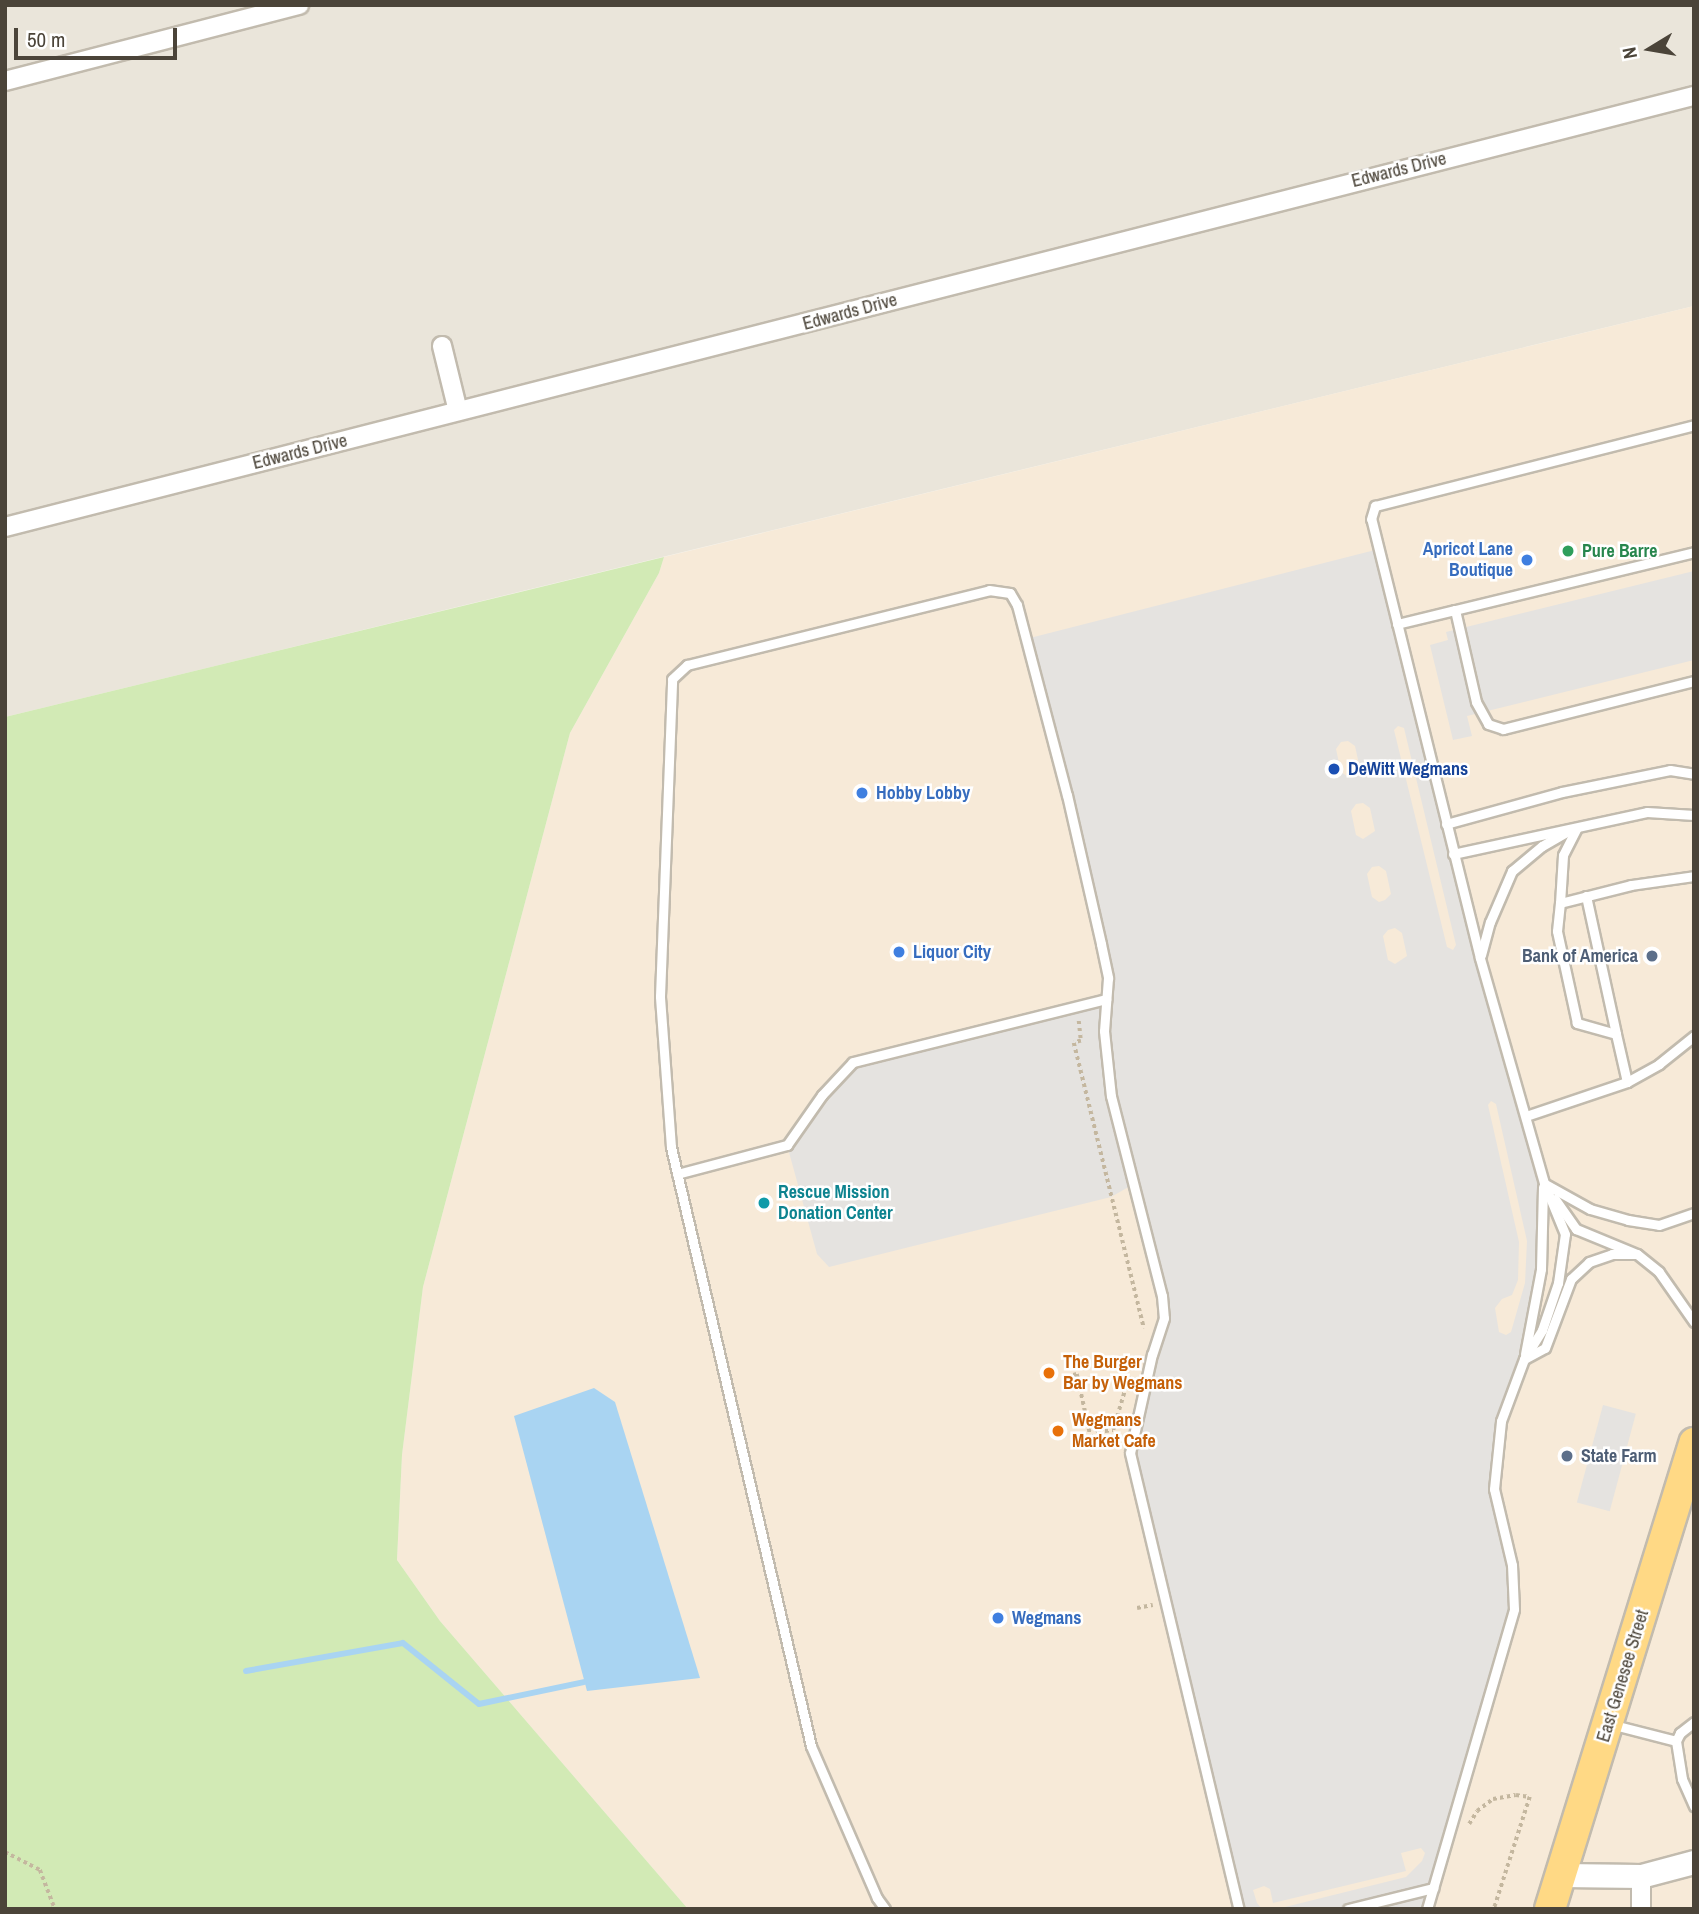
<!DOCTYPE html>
<html>
<head>
<meta charset="utf-8">
<style>
  body { margin:0 }
  #map { position:relative; width:1699px; height:1914px; overflow:hidden; background:#f6f3ec; font-family:"Archivo Narrow",sans-serif }
  div>[style] { position:absolute }
  .residential>* { inset:0; background:#eae5da }
  .commercial>* { inset:0; background:#f7ead8 }
  .green>* { inset:0; background:#d2eab5 }
  .parking>* { inset:0; background:#e5e3e0; transform-origin:0 0 }
  .water>* { inset:0; background:#a9d4f2 }
  .stream>* { height:6px; margin:-3px; padding:0 3px; transform-origin:3px; border-radius:3px; background:#a9d4f2 }
  .path>* { height:3.5px; margin-top:-1.75px; transform-origin:0; background:repeating-linear-gradient(90deg,#c4b79f 0 3.5px,transparent 0 7px) }
  .roads { filter:drop-shadow(2px 0 #c2bbae) drop-shadow(-2px 0 #c2bbae) drop-shadow(0 2px #c2bbae) drop-shadow(0 -2px #c2bbae) }
  .service>* { height:9px; margin:-4.5px; padding:0 4.5px; transform-origin:4.5px; border-radius:4.5px; background:#fff }
  .minor>* { height:18px; margin:-9px; padding:0 9px; transform-origin:9px; border-radius:9px; background:#fff }
  .tertiary>* { height:23px; margin:-11.5px; padding:0 11.5px; transform-origin:11.5px; border-radius:11.5px; background:#fff }
  .trunk>* { height:30px; margin:-15px; padding:0 15px; transform-origin:15px; border-radius:15px; background:#ffd985 }
  .dots>* { width:19px; height:19px; translate:-50% -50%; box-sizing:border-box; border:4px solid #fff; border-radius:50% }
  span { translate:-50% -50%; white-space:nowrap; text-align:center; line-height:1.15; -webkit-text-stroke:5px #fff; paint-order:stroke }
  .street-label { font-size:18px; color:#4b4439 }
  .shop-label { font-size:18px; color:#366cbe; font-weight:700 }
  .right { translate:-100% -50%; text-align:right }
  .left { translate:0 -50%; text-align:left }
  .leisure-label { font-size:18px; color:#27864d; font-weight:700 }
  .transit-label { font-size:18px; color:#164399; font-weight:700 }
  .service-label { font-size:18px; color:#4e5e75; font-weight:700 }
  .culture-label { font-size:18px; color:#0d838f; font-weight:700 }
  .food-label { font-size:18px; color:#c56008; font-weight:700 }
  .frame { position:absolute; inset:0; border:7px solid #4b4439; pointer-events:none }
  .north { position:absolute; left:1615px; top:14px; width:70px; height:70px; -webkit-text-stroke:5px #fff; paint-order:stroke; rotate:259deg; font-size:19px; font-weight:700; line-height:28px; text-align:center; color:#4b4439 }
  .north::after { content:''; display:block; margin:auto; width:24px; height:32px; background:#4b4439; clip-path:polygon(50% 0,100% 100%,50% 72%,0 100%) }
  .scale { position:absolute; left:14px; top:28px; width:163px; height:32px; box-sizing:border-box; border:4px solid #4b4439; border-top:0; padding-left:9px; font-size:21px; line-height:24px; white-space:nowrap; color:#4b4439; -webkit-text-stroke:5px #fff; paint-order:stroke }
</style>
</head>
<body>
<div id="map">
  <div class="residential">
    <i style="clip-path:polygon(5px 5px,1694px 5px,1694px 306px,5px 717px)"></i>
  </div>
  <div class="commercial">
    <i style="clip-path:polygon(1694px 306px,1694px 1909px,688px 1909px,440px 1621px,397px 1560px,402px 1455px,423px 1287px,570px 733px,659px 573px,664px 557px)"></i>
  </div>
  <div class="green">
    <i style="clip-path:polygon(664px 557px,659px 573px,570px 733px,423px 1287px,402px 1455px,397px 1560px,440px 1621px,688px 1909px,5px 1909px,5px 717px)"></i>
  </div>
  <div class="parking">
    <i style="clip-path:polygon(evenodd,1379px 549px,1417px 709px,1544px 1183px,1541px 1269px,1524px 1359px,1501px 1421px,1494px 1489px,1512px 1565px,1514px 1609px,1427px 1909px,1277px 1909px,1406px 1877px,1422px 1861px,1425px 1853px,1421px 1848px,1401px 1853px,1406px 1871px,1273px 1903px,1270px 1889px,1264px 1886px,1253px 1890px,1257px 1903px,1262px 1909px,1239px 1909px,1130px 1453px,1164px 1318px,1132px 1185px,1111px 1197px,829px 1267px,817px 1254px,787px 1145px,853px 1062px,1106px 998px,1108px 978px,1026px 639px,1379px 549px,1398px 726px,1404px 728px,1456px 945px,1453px 950px,1447px 947px,1394px 730px,1398px 726px,1379px 549px,1348px 741px,1355px 746px,1360px 769px,1348px 777px,1341px 772px,1336px 749px,1341px 742px,1348px 741px,1379px 549px,1363px 803px,1370px 808px,1375px 831px,1363px 839px,1356px 835px,1351px 811px,1356px 804px,1363px 803px,1379px 549px,1379px 866px,1386px 871px,1391px 894px,1385px 900px,1379px 902px,1372px 897px,1367px 874px,1372px 867px,1379px 866px,1379px 549px,1395px 928px,1402px 933px,1407px 956px,1395px 964px,1388px 960px,1383px 936px,1388px 930px,1395px 928px,1379px 549px,1491px 1101px,1496px 1104px,1527px 1241px,1525px 1283px,1511px 1332px,1506px 1335px,1499px 1332px,1495px 1308px,1502px 1299px,1512px 1295px,1518px 1280px,1519px 1242px,1488px 1105px,1491px 1101px)"></i>
    <i style="clip-path:polygon(1694px 571px,1694px 660px,1467px 716px,1472px 736px,1453px 740px,1430px 645px,1448px 640px,1446px 632px)"></i>
    <i style="left:1603px;top:1405px;width:34px;height:101px;rotate:15deg"></i>
  </div>
  <div class="water">
    <i style="clip-path:polygon(594px 1388px,615px 1402px,700px 1678px,587px 1691px,514px 1416px)"></i>
  </div>
  <div class="stream">
    <i style="left:246px;top:1671px;width:159px;rotate:-10.1deg"></i>
    <i style="left:403px;top:1643px;width:97px;rotate:38.8deg"></i>
    <i style="left:479px;top:1704px;width:107px;rotate:-11.8deg"></i>
  </div>
  <div class="path">
    <i style="left:1079px;top:1021px;width:20px;rotate:84deg"></i>
    <i style="left:1081px;top:1041px;width:7px;rotate:164deg"></i>
    <i style="left:1074px;top:1043px;width:294px;rotate:76.2deg"></i>
    <i style="left:1073px;top:1375px;width:4px;rotate:-14deg"></i>
    <i style="left:1077px;top:1374px;width:66px;rotate:77.7deg"></i>
    <i style="left:1091px;top:1438px;width:9px;rotate:-41deg"></i>
    <i style="left:1098px;top:1432px;width:15px;rotate:-8deg"></i>
    <i style="left:1113px;top:1430px;width:56px;rotate:-73.5deg"></i>
    <i style="left:1137px;top:1608px;width:16px;rotate:-11deg"></i>
    <i style="left:1469px;top:1824px;width:15px;rotate:-58deg"></i>
    <i style="left:1477px;top:1811px;width:20px;rotate:-37deg"></i>
    <i style="left:1493px;top:1799px;width:23px;rotate:-10deg"></i>
    <i style="left:1516px;top:1795px;width:14px;rotate:8deg"></i>
    <i style="left:1530px;top:1797px;width:118px;rotate:107.8deg"></i>
    <i style="left:5px;top:1852px;width:39px;rotate:27deg"></i>
    <i style="left:40px;top:1870px;width:42px;rotate:69deg"></i>
  </div>
  <div class="roads">
    <div class="service">
      <i style="left:1455px;top:610px;width:246px;rotate:-13.6deg"></i>
      <i style="left:1397px;top:624px;width:60px;rotate:-13.6deg"></i>
      <i style="left:1455px;top:610px;width:94px;rotate:77.1deg"></i>
      <i style="left:1476px;top:702px;width:25px;rotate:61deg"></i>
      <i style="left:1488px;top:724px;width:16px;rotate:18deg"></i>
      <i style="left:1503px;top:729px;width:197px;rotate:-14.1deg"></i>
      <i style="left:1446px;top:824px;width:120px;rotate:-15.4deg"></i>
      <i style="left:1562px;top:792px;width:110px;rotate:-11.5deg"></i>
      <i style="left:1670px;top:770px;width:24px;rotate:9deg"></i>
      <i style="left:1453px;top:854px;width:198px;rotate:-12.2deg"></i>
      <i style="left:1647px;top:812px;width:47px;rotate:3.7deg"></i>
      <i style="left:1586px;top:896px;width:141px;rotate:77.7deg"></i>
      <i style="left:1560px;top:903px;width:48px;rotate:-86.4deg"></i>
      <i style="left:1563px;top:855px;width:30px;rotate:-63deg"></i>
      <i style="left:1481px;top:955px;width:34px;rotate:-75deg"></i>
      <i style="left:1490px;top:922px;width:56px;rotate:-66.7deg"></i>
      <i style="left:1512px;top:871px;width:39px;rotate:-40deg"></i>
      <i style="left:1542px;top:846px;width:32px;rotate:-30deg"></i>
      <i style="left:1627px;top:1082px;width:49px;rotate:-102.9deg"></i>
      <i style="left:1616px;top:1034px;width:41px;rotate:-164.2deg"></i>
      <i style="left:1577px;top:1023px;width:94px;rotate:-102.3deg"></i>
      <i style="left:1557px;top:931px;width:28px;rotate:-84deg"></i>
      <i style="left:1560px;top:903px;width:73px;rotate:-14.2deg"></i>
      <i style="left:1631px;top:885px;width:64px;rotate:-8.1deg"></i>
      <i style="left:1526px;top:1116px;width:107px;rotate:-18.6deg"></i>
      <i style="left:1627px;top:1082px;width:37px;rotate:-29deg"></i>
      <i style="left:1659px;top:1064px;width:45px;rotate:-38.7deg"></i>
      <i style="left:677px;top:1174px;width:114px;rotate:-14.8deg"></i>
      <i style="left:787px;top:1145px;width:61px;rotate:-55deg"></i>
      <i style="left:822px;top:1095px;width:45px;rotate:-46.8deg"></i>
      <i style="left:853px;top:1062px;width:261px;rotate:-14deg"></i>
      <i style="left:1545px;top:1184px;width:51px;rotate:29.1deg"></i>
      <i style="left:1590px;top:1209px;width:40px;rotate:16deg"></i>
      <i style="left:1628px;top:1220px;width:31px;rotate:9deg"></i>
      <i style="left:1659px;top:1225px;width:37px;rotate:-19deg"></i>
      <i style="left:1555px;top:1199px;width:37px;rotate:55deg"></i>
      <i style="left:1576px;top:1229px;width:66px;rotate:22.3deg"></i>
      <i style="left:1637px;top:1254px;width:28px;rotate:39deg"></i>
      <i style="left:1659px;top:1272px;width:61px;rotate:55deg"></i>
      <i style="left:1525px;top:1354px;width:86px;rotate:-79.3deg"></i>
      <i style="left:1541px;top:1269px;width:82px;rotate:-88.6deg"></i>
      <i style="left:1526px;top:1358px;width:21px;rotate:-28deg"></i>
      <i style="left:1545px;top:1348px;width:74px;rotate:-69.4deg"></i>
      <i style="left:1571px;top:1279px;width:25px;rotate:-43deg"></i>
      <i style="left:1589px;top:1262px;width:24px;rotate:-19deg"></i>
      <i style="left:1612px;top:1254px;width:23px"></i>
      <i style="left:1694px;top:1722px;width:18px;rotate:142deg"></i>
      <i style="left:1680px;top:1733px;width:9px;rotate:117deg"></i>
      <i style="left:1676px;top:1741px;width:38px;rotate:81deg"></i>
      <i style="left:1682px;top:1779px;width:30px;rotate:66deg"></i>
      <i style="left:1610px;top:1724px;width:68px;rotate:14.4deg"></i>
      <i style="left:885px;top:1909px;width:14px;rotate:-126deg"></i>
      <i style="left:877px;top:1898px;width:166px;rotate:-113.5deg"></i>
      <i style="left:811px;top:1746px;width:615px;rotate:-103.16deg"></i>
      <i style="left:671px;top:1147px;width:151px;rotate:-94.2deg"></i>
      <i style="left:660px;top:996px;width:317px;rotate:-87.8deg"></i>
      <i style="left:672px;top:679px;width:21px;rotate:-43deg"></i>
      <i style="left:687px;top:665px;width:311px;rotate:-13.9deg"></i>
      <i style="left:989px;top:590px;width:21px;rotate:8deg"></i>
      <i style="left:1010px;top:593px;width:14px;rotate:60deg"></i>
      <i style="left:1017px;top:605px;width:196px;rotate:75.3deg"></i>
      <i style="left:1067px;top:795px;width:153px;rotate:77.1deg"></i>
      <i style="left:1101px;top:944px;width:35px;rotate:78deg"></i>
      <i style="left:1108px;top:978px;width:53px;rotate:94.3deg"></i>
      <i style="left:1104px;top:1031px;width:65px;rotate:83.9deg"></i>
      <i style="left:1111px;top:1096px;width:206px;rotate:75.7deg"></i>
      <i style="left:1162px;top:1296px;width:22px;rotate:85deg"></i>
      <i style="left:1164px;top:1318px;width:38px;rotate:108deg"></i>
      <i style="left:1152px;top:1354px;width:101px;rotate:102.5deg"></i>
      <i style="left:1130px;top:1453px;width:469px;rotate:76.6deg"></i>
      <i style="left:1348px;top:1909px;width:88px;rotate:-13.9deg"></i>
      <i style="left:1427px;top:1909px;width:312px;rotate:-73.8deg"></i>
      <i style="left:1514px;top:1609px;width:44px;rotate:-92.6deg"></i>
      <i style="left:1512px;top:1565px;width:78px;rotate:-103.3deg"></i>
      <i style="left:1494px;top:1489px;width:68px;rotate:-84.1deg"></i>
      <i style="left:1501px;top:1421px;width:66px;rotate:-69.6deg"></i>
      <i style="left:1524px;top:1359px;width:34px;rotate:-58deg"></i>
      <i style="left:1542px;top:1330px;width:50px;rotate:-71.2deg"></i>
      <i style="left:1558px;top:1283px;width:49px;rotate:-81.9deg"></i>
      <i style="left:1565px;top:1234px;width:55px;rotate:-112.4deg"></i>
      <i style="left:1544px;top:1183px;width:234px;rotate:-105.9deg"></i>
      <i style="left:1480px;top:958px;width:452px;rotate:-103.9deg"></i>
      <i style="left:1371px;top:519px;width:14px;rotate:-73deg"></i>
      <i style="left:1375px;top:506px;width:329px;rotate:-14.2deg"></i>
    </div>
    <div class="minor">
      <i style="left:5px;top:81px;width:304px;rotate:-14.5deg"></i>
      <i style="left:442px;top:346px;width:67px;rotate:76.2deg"></i>
      <i style="left:5px;top:527px;width:1743px;rotate:-14.32deg"></i>
      <i style="left:1641px;top:1876px;width:33px;rotate:90deg"></i>
    </div>
    <div class="tertiary">
      <i style="left:1562px;top:1875px;width:79px;rotate:0.7deg"></i>
      <i style="left:1641px;top:1876px;width:55px;rotate:-14.8deg"></i>
    </div>
    <div class="trunk">
      <i style="left:1550px;top:1909px;width:488px;rotate:-72.8deg"></i>
    </div>
  </div>
  <div class="dots">
    <i style="left:1568px;top:551px;background:#2e9e5b"></i>
    <i style="left:1527px;top:560px;background:#3f7fe0"></i>
    <i style="left:1334px;top:769px;background:#1a4fb4"></i>
    <i style="left:862px;top:793px;background:#3f7fe0"></i>
    <i style="left:899px;top:952px;background:#3f7fe0"></i>
    <i style="left:1652px;top:956px;background:#5c6f8a"></i>
    <i style="left:764px;top:1203px;background:#0f9aa8"></i>
    <i style="left:1049px;top:1373px;background:#e8710a"></i>
    <i style="left:1058px;top:1431px;background:#e8710a"></i>
    <i style="left:1567px;top:1456px;background:#5c6f8a"></i>
    <i style="left:998px;top:1618px;background:#3f7fe0"></i>
  </div>
  <div class="street-label">
    <span style="left:1399px;top:170px;rotate:-14deg">Edwards Drive</span>
    <span style="left:850px;top:312px;rotate:-15deg">Edwards Drive</span>
    <span style="left:300px;top:452px;rotate:-14deg">Edwards Drive</span>
    <span style="left:1623px;top:1676px;rotate:-73deg">East Genesee Street</span>
  </div>
  <div class="shop-label">
    <span class="right" style="left:1513px;top:560px">Apricot Lane<br>Boutique</span>
    <span class="left" style="left:876px;top:793px">Hobby Lobby</span>
    <span class="left" style="left:913px;top:952px">Liquor City</span>
    <span class="left" style="left:1012px;top:1618px">Wegmans</span>
  </div>
  <div class="leisure-label">
    <span class="left" style="left:1582px;top:551px">Pure Barre</span>
  </div>
  <div class="transit-label">
    <span class="left" style="left:1348px;top:769px">DeWitt Wegmans</span>
  </div>
  <div class="service-label">
    <span class="right" style="left:1638px;top:956px">Bank of America</span>
    <span class="left" style="left:1581px;top:1456px">State Farm</span>
  </div>
  <div class="culture-label">
    <span class="left" style="left:778px;top:1203px">Rescue Mission<br>Donation Center</span>
  </div>
  <div class="food-label">
    <span class="left" style="left:1063px;top:1373px">The Burger<br>Bar by Wegmans</span>
    <span class="left" style="left:1072px;top:1431px">Wegmans<br>Market Cafe</span>
  </div>
  <div class="frame"></div>
  <div class="north">N</div>
  <div class="scale">50 m</div>
</div>
</body>
</html>
